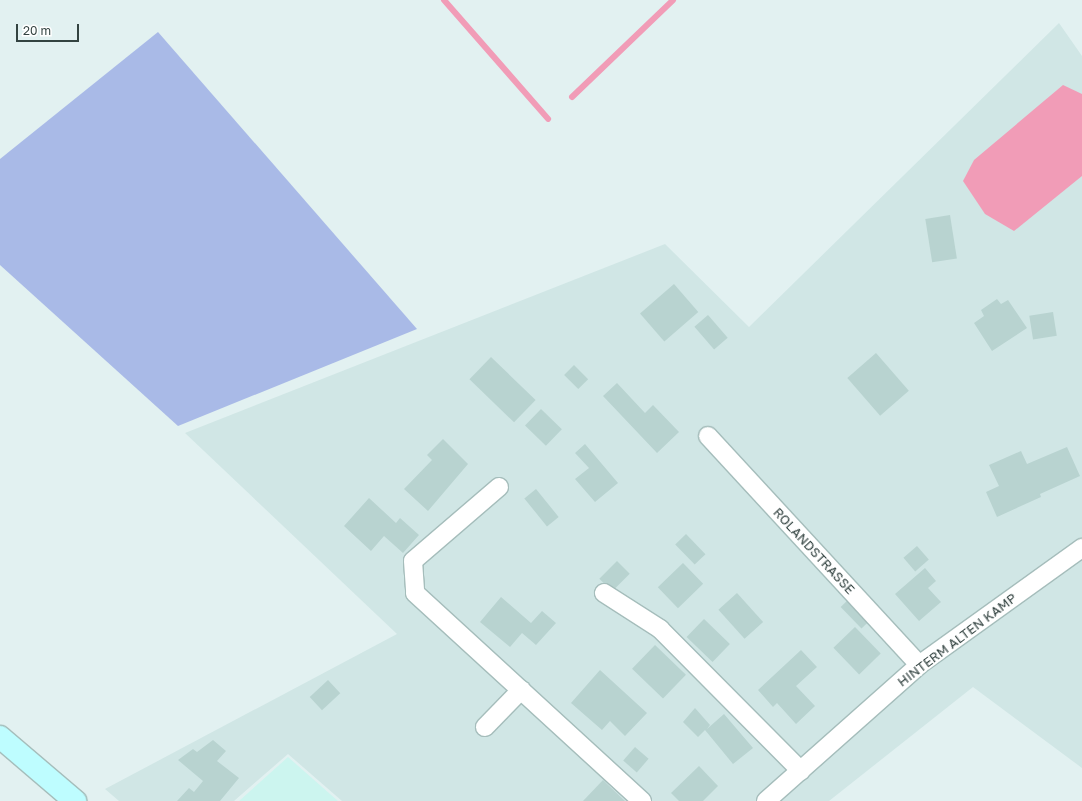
<!DOCTYPE html>
<html>
<head>
<meta charset="utf-8">
<style>
  body { margin:0 }
  #map { position:relative; width:1082px; height:801px; overflow:hidden; background:#e2f1f1; font-family:"Golos Text",sans-serif }
  div>[style] { position:absolute }
  .residential>* { inset:0; background:#d0e6e5 }
  .commercial>* { inset:0; background:#ccf5ef }
  .green>* { inset:0; background:#a9bae7 }
  .water>* { inset:0; background:#f19cb7 }
  .stream>* { height:6px; margin:-3px; padding:0 3px; transform-origin:3px; border-radius:3px; background:#f19cb7 }
  .building>* { inset:0; background:#b8d3d0; transform-origin:0 0 }
  .roads { filter:drop-shadow(1px 0 #a5bdbb) drop-shadow(-1px 0 #a5bdbb) drop-shadow(0 1px #a5bdbb) drop-shadow(0 -1px #a5bdbb) }
  .street>* { height:18px; margin:-9px; padding:0 9px; transform-origin:9px; border-radius:9px; background:#fff }
  .secondary>* { height:22px; margin:-11px; padding:0 11px; transform-origin:11px; border-radius:11px; background:#befdff }
  span { translate:-50% -50%; white-space:nowrap; text-align:center; line-height:1.15; -webkit-text-stroke:3.5px #fff; paint-order:stroke }
  .street-label { font-size:13px; color:#334341 }
  .scale { position:absolute; left:16px; top:24px; width:63px; height:18px; box-sizing:border-box; border:2px solid #334341; border-top:0; padding-left:5px; font-size:12px; line-height:14px; white-space:nowrap; color:#334341; -webkit-text-stroke:3px #fff; paint-order:stroke }
</style>
</head>
<body>
<div id="map">
  <div class="residential">
    <i style="clip-path:polygon(1059px 23px,1082px 56px,1082px 768px,973px 687px,829px 801px,342px 801px,288px 754px,234px 801px,119px 801px,105px 789px,397px 634px,185px 433px,665px 244px,749px 327px)"></i>
  </div>
  <div class="commercial">
    <i style="clip-path:polygon(288px 757px,338px 801px,239px 801px)"></i>
  </div>
  <div class="green">
    <i style="clip-path:polygon(158px 32px,417px 329px,178px 426px,0 265px,0 159px)"></i>
  </div>
  <div class="water">
    <i style="clip-path:polygon(1063px 85px,1082px 94px,1082px 176px,1014px 231px,985px 214px,963px 181px,974px 160px)"></i>
  </div>
  <div class="stream">
    <i style="left:444px;top:0;width:158px;rotate:48.8deg"></i>
    <i style="left:572px;top:97px;width:140px;rotate:-43.8deg"></i>
  </div>
  <div class="building">
    <i style="left:950px;top:215px;width:44px;height:25px;rotate:81deg"></i>
    <i style="left:674px;top:284px;width:37px;height:45px;rotate:49deg"></i>
    <i style="clip-path:polygon(997px 299px,1001px 304px,1008px 300px,1027px 328px,992px 351px,974px 323px,984px 316px,981px 310px)"></i>
    <i style="left:1053px;top:312px;width:24px;height:24px;rotate:81deg"></i>
    <i style="left:708px;top:315px;width:30px;height:18px;rotate:49deg"></i>
    <i style="left:876px;top:353px;width:50px;height:38px;rotate:49deg"></i>
    <i style="left:491px;top:357px;width:62px;height:31px;rotate:44deg"></i>
    <i style="left:574px;top:365px;width:20px;height:14px;rotate:45deg"></i>
    <i style="clip-path:polygon(617px 383px,645px 413px,653px 405px,679px 432px,657px 453px,603px 396px)"></i>
    <i style="left:541px;top:409px;width:29px;height:23px;rotate:44deg"></i>
    <i style="clip-path:polygon(443px 439px,468px 464px,428px 511px,404px 489px,432px 460px,427px 455px)"></i>
    <i style="clip-path:polygon(585px 444px,618px 483px,595px 502px,575px 479px,589px 468px,575px 453px)"></i>
    <i style="clip-path:polygon(1067px 447px,1080px 476px,1040px 494px,1041px 497px,997px 517px,986px 492px,999px 486px,989px 465px,1021px 451px,1027px 464px)"></i>
    <i style="left:536px;top:489px;width:36px;height:15px;rotate:51deg"></i>
    <i style="clip-path:polygon(369px 498px,396px 523px,400px 518px,419px 535px,403px 553px,384px 536px,371px 551px,344px 526px)"></i>
    <i style="left:686px;top:534px;width:28px;height:15px;rotate:46deg"></i>
    <i style="left:917px;top:546px;width:18px;height:18px;rotate:49deg"></i>
    <i style="left:617px;top:561px;width:18px;height:25px;rotate:45deg"></i>
    <i style="left:683px;top:563px;width:29px;height:35px;rotate:46deg"></i>
    <i style="clip-path:polygon(925px 568px,936px 581px,928px 588px,941px 602px,919px 621px,895px 594px)"></i>
    <i style="left:737px;top:593px;width:39px;height:25px;rotate:48deg"></i>
    <i style="clip-path:polygon(501px 597px,531px 623px,542px 611px,556px 623px,536px 645px,522px 633px,510px 647px,480px 622px)"></i>
    <i style="left:850px;top:598px;width:30px;height:13px;rotate:46deg"></i>
    <i style="left:704px;top:619px;width:36px;height:25px;rotate:44deg"></i>
    <i style="left:855px;top:627px;width:37px;height:30px;rotate:46deg"></i>
    <i style="left:655px;top:645px;width:43px;height:33px;rotate:44deg"></i>
    <i style="clip-path:polygon(801px 650px,817px 667px,796px 686px,815px 706px,796px 724px,777px 703px,773px 707px,758px 690px)"></i>
    <i style="clip-path:polygon(600px 670px,647px 713px,625px 736px,610px 721px,602px 730px,571px 703px)"></i>
    <i style="left:328px;top:680px;width:18px;height:25px;rotate:47deg"></i>
    <i style="clip-path:polygon(695px 708px,710px 725px,707px 729px,724px 714px,753px 748px,733px 764px,705px 730px,698px 737px,683px 722px)"></i>
    <i style="clip-path:polygon(213px 740px,226px 751px,217px 761px,239px 778px,220px 801px,177px 801px,189px 788px,194px 792px,203px 781px,178px 760px,193px 749px,197px 752px)"></i>
    <i style="left:635px;top:747px;width:18px;height:18px;rotate:41deg"></i>
    <i style="clip-path:polygon(699px 766px,718px 786px,703px 801px,679px 801px,671px 793px)"></i>
    <i style="clip-path:polygon(603px 780px,625px 801px,583px 801px)"></i>
  </div>
  <div class="roads">
    <div class="street">
      <i style="left:708px;top:436px;width:311px;rotate:47.3deg"></i>
      <i style="left:499px;top:487px;width:113px;rotate:139.3deg"></i>
      <i style="left:413px;top:561px;width:32px;rotate:86deg"></i>
      <i style="left:415px;top:593px;width:308px;rotate:42.5deg"></i>
      <i style="left:604px;top:593px;width:67px;rotate:32.7deg"></i>
      <i style="left:660px;top:629px;width:200px;rotate:45.2deg"></i>
      <i style="left:485px;top:727px;width:52px;rotate:-45.8deg"></i>
      <i style="left:766px;top:801px;width:205px;rotate:-41.6deg"></i>
      <i style="left:919px;top:665px;width:201px;rotate:-35.7deg"></i>
    </div>
    <div class="secondary">
      <i style="left:0;top:737px;width:99px;rotate:40.5deg"></i>
    </div>
  </div>
  <div class="street-label">
    <span style="left:814px;top:551px;rotate:47deg">ROLANDSTRASSE</span>
    <span style="left:957px;top:640px;rotate:-37deg">HINTERM ALTEN KAMP</span>
  </div>
  <div class="scale">20 m</div>
</div>
</body>
</html>
